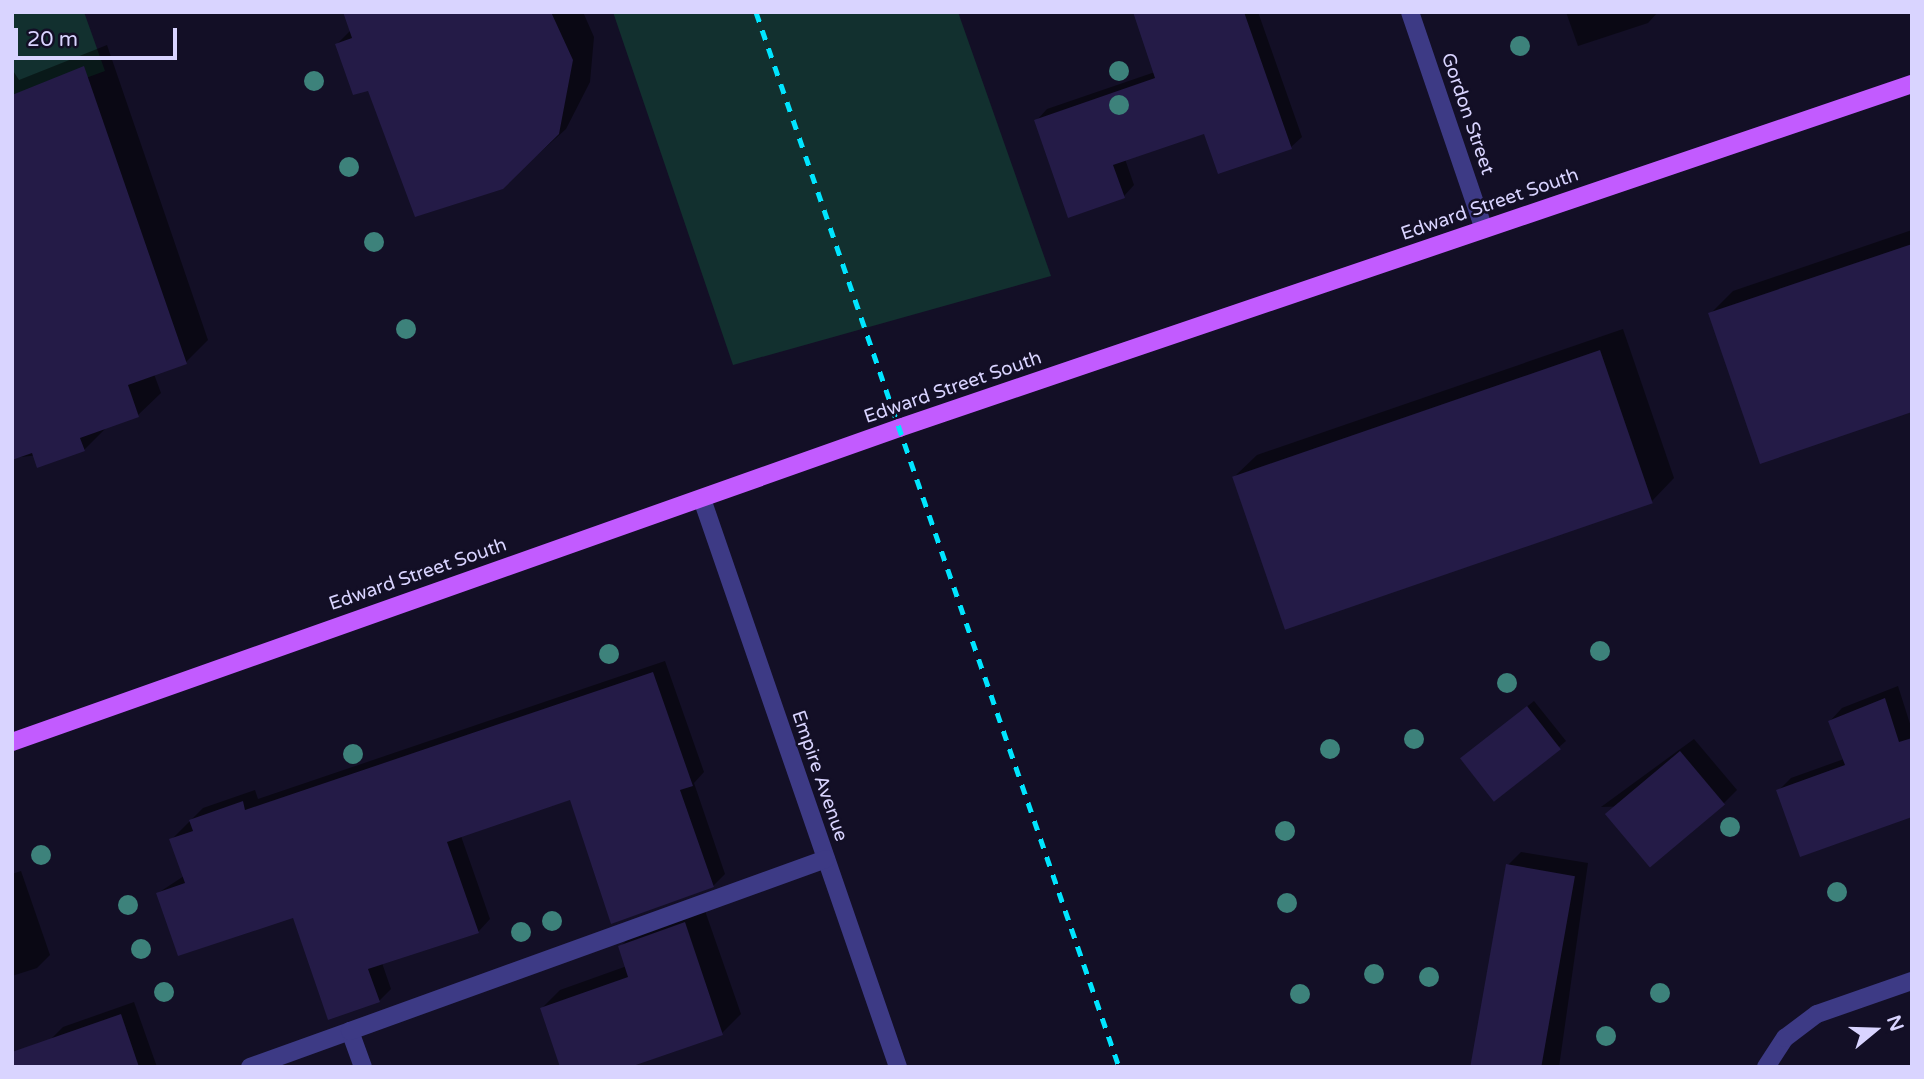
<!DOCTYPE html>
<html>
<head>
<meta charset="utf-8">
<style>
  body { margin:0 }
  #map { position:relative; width:1924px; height:1079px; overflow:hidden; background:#130f26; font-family:"Varela Round",sans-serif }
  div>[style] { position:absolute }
  .green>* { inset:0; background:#12302f }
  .shadow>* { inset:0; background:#0007 }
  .building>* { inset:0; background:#241b47; transform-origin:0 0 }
  .minor>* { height:18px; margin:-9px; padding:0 9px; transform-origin:9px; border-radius:9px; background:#3d3a85 }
  .major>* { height:18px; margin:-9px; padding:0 9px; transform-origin:9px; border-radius:9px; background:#c25bff }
  .rail>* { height:5px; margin-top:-2.5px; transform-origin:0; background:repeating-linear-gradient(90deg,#00e5ff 0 10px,transparent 0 19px) }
  .trees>* { width:20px; height:20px; margin:-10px; border-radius:50%; background:#3d827b }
  span { translate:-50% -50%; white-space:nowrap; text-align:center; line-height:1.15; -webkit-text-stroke:5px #130f26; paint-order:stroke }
  .street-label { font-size:19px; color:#d9d4ff }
  .frame { position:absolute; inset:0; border:14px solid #d9d4ff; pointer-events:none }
  .north { position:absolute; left:1840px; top:995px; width:70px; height:70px; -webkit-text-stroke:5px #130f26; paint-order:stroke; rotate:71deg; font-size:19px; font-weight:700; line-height:28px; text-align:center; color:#d9d4ff }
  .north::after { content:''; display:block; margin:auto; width:24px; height:32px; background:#d9d4ff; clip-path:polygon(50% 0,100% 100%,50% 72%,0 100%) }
  .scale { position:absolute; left:14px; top:28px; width:163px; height:32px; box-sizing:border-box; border:4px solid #d9d4ff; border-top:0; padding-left:9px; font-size:21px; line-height:24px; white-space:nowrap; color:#d9d4ff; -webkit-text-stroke:5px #130f26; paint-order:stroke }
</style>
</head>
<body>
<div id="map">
  <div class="green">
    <i style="clip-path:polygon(12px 12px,84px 12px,105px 71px,12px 105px)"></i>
    <i style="clip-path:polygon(613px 12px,958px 12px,1051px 276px,733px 365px)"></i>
  </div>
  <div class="shadow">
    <i style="clip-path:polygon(345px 12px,583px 12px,594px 37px,590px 82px,566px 129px,502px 187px,369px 89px,337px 44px,351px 30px)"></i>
    <i style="clip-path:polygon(1134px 12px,1258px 12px,1302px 137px,1291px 147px,1205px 132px,1125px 159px,1134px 185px,1124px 196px,1037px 120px,1047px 109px,1155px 72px)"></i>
    <i style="clip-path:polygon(1566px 12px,1658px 12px,1648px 23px,1578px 46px)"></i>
    <i style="clip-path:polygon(107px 45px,208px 340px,186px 362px,154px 374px,161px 393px,138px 415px,107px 427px,84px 450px,12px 458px,12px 69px,19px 80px)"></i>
    <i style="clip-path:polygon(1912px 230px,1912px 410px,1710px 314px,1733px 291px)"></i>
    <i style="clip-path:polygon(1623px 329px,1674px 478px,1652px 501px,1234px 477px,1257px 455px)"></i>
    <i style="clip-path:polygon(665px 661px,704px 772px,694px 783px,725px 874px,713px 886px,572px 798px,461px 836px,490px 919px,478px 932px,382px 963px,391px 989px,379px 1001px,294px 916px,158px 893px,184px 876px,171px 840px,203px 808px,255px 790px,258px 799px)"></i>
    <i style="clip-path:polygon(1898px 686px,1912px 730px,1912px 817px,1778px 791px,1791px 778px,1844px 759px,1830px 721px,1842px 708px)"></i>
    <i style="clip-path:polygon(1534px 701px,1566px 741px,1559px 747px,1462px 759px)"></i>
    <i style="clip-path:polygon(1694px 739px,1737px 790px,1724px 803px,1601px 807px)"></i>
    <i style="clip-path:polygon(1521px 852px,1588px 863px,1559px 1067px,1480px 1067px,1508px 865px)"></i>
    <i style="clip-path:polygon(21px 871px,50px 955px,37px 968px,12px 976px,12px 874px)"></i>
    <i style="clip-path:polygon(703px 905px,741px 1014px,722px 1033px,542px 1008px,560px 990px,627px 966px,620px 947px,639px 928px)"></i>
    <i style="clip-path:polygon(134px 1002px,157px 1067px,59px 1067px,50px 1040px,63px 1027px)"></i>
  </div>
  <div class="building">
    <i style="clip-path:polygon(343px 12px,551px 12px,573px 60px,559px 134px,503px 189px,415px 217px,368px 91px,353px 95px,335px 44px,352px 38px)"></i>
    <i style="clip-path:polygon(1133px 12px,1244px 12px,1292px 149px,1218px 174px,1204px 134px,1113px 165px,1125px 198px,1068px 218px,1034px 120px,1155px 78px)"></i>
    <i style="clip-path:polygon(84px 66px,187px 364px,128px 385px,139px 417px,80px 438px,85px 451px,37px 468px,32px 453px,12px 460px,12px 95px)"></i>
    <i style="clip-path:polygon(1912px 244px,1912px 412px,1760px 464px,1708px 313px)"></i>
    <i style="left:1600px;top:350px;width:162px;height:389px;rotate:71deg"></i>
    <i style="clip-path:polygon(653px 672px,693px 786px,680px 790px,714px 887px,611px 924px,570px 800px,447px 842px,479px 933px,368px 969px,380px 1002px,328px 1020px,293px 918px,178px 956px,156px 893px,185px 883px,169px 839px,193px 831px,189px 820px,243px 801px,245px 810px)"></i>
    <i style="clip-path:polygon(1885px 698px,1899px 742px,1912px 738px,1912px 817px,1800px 857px,1776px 790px,1845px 765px,1828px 721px)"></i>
    <i style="left:1527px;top:706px;width:55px;height:85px;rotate:52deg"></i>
    <i style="left:1680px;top:751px;width:70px;height:98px;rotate:50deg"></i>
    <i style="left:1506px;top:864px;width:70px;height:205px;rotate:10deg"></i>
    <i style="clip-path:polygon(685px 922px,723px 1035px,630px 1067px,560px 1067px,540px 1008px,628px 977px,618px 946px)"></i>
    <i style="clip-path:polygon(121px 1014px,139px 1067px,12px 1067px,12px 1052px)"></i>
  </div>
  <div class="minor">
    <i style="left:1410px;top:12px;width:229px;rotate:71.2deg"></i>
    <i style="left:702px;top:499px;width:601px;rotate:70.96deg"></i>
    <i style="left:250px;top:1067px;width:106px;rotate:-19.8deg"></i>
    <i style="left:363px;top:1067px;width:38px;rotate:-110deg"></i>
    <i style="left:350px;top:1031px;width:506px;rotate:-19.87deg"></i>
    <i style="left:1766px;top:1067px;width:35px;rotate:-57deg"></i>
    <i style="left:1785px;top:1038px;width:40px;rotate:-37deg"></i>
    <i style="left:1817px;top:1014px;width:101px;rotate:-19.2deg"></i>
  </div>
  <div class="major">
    <i style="left:12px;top:742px;width:941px;rotate:-19.49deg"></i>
    <i style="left:899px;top:428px;width:1070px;rotate:-18.76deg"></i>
  </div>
  <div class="rail">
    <i style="left:756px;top:12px;width:1116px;rotate:71.01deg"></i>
  </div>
  <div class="trees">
    <i style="left:1520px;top:46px"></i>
    <i style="left:1119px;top:71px"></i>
    <i style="left:314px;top:81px"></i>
    <i style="left:1119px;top:105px"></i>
    <i style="left:349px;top:167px"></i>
    <i style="left:374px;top:242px"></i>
    <i style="left:406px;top:329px"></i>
    <i style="left:1600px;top:651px"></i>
    <i style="left:609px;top:654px"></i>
    <i style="left:1507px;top:683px"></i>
    <i style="left:1414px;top:739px"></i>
    <i style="left:1330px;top:749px"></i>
    <i style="left:353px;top:754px"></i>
    <i style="left:1730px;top:827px"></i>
    <i style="left:1285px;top:831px"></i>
    <i style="left:41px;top:855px"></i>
    <i style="left:1837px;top:892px"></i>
    <i style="left:1287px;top:903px"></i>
    <i style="left:128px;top:905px"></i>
    <i style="left:552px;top:921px"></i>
    <i style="left:521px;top:932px"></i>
    <i style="left:141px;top:949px"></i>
    <i style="left:1374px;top:974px"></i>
    <i style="left:1429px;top:977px"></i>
    <i style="left:164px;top:992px"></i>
    <i style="left:1660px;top:993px"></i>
    <i style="left:1300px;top:994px"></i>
    <i style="left:1606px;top:1036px"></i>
  </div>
  <div class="street-label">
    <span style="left:1467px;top:114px;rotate:71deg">Gordon Street</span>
    <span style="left:1490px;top:205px;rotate:-19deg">Edward Street South</span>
    <span style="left:953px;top:388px;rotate:-19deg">Edward Street South</span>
    <span style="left:418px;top:575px;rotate:-19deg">Edward Street South</span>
    <span style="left:819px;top:776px;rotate:71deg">Empire Avenue</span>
  </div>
  <div class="frame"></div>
  <div class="north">N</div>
  <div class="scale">20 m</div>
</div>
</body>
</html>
